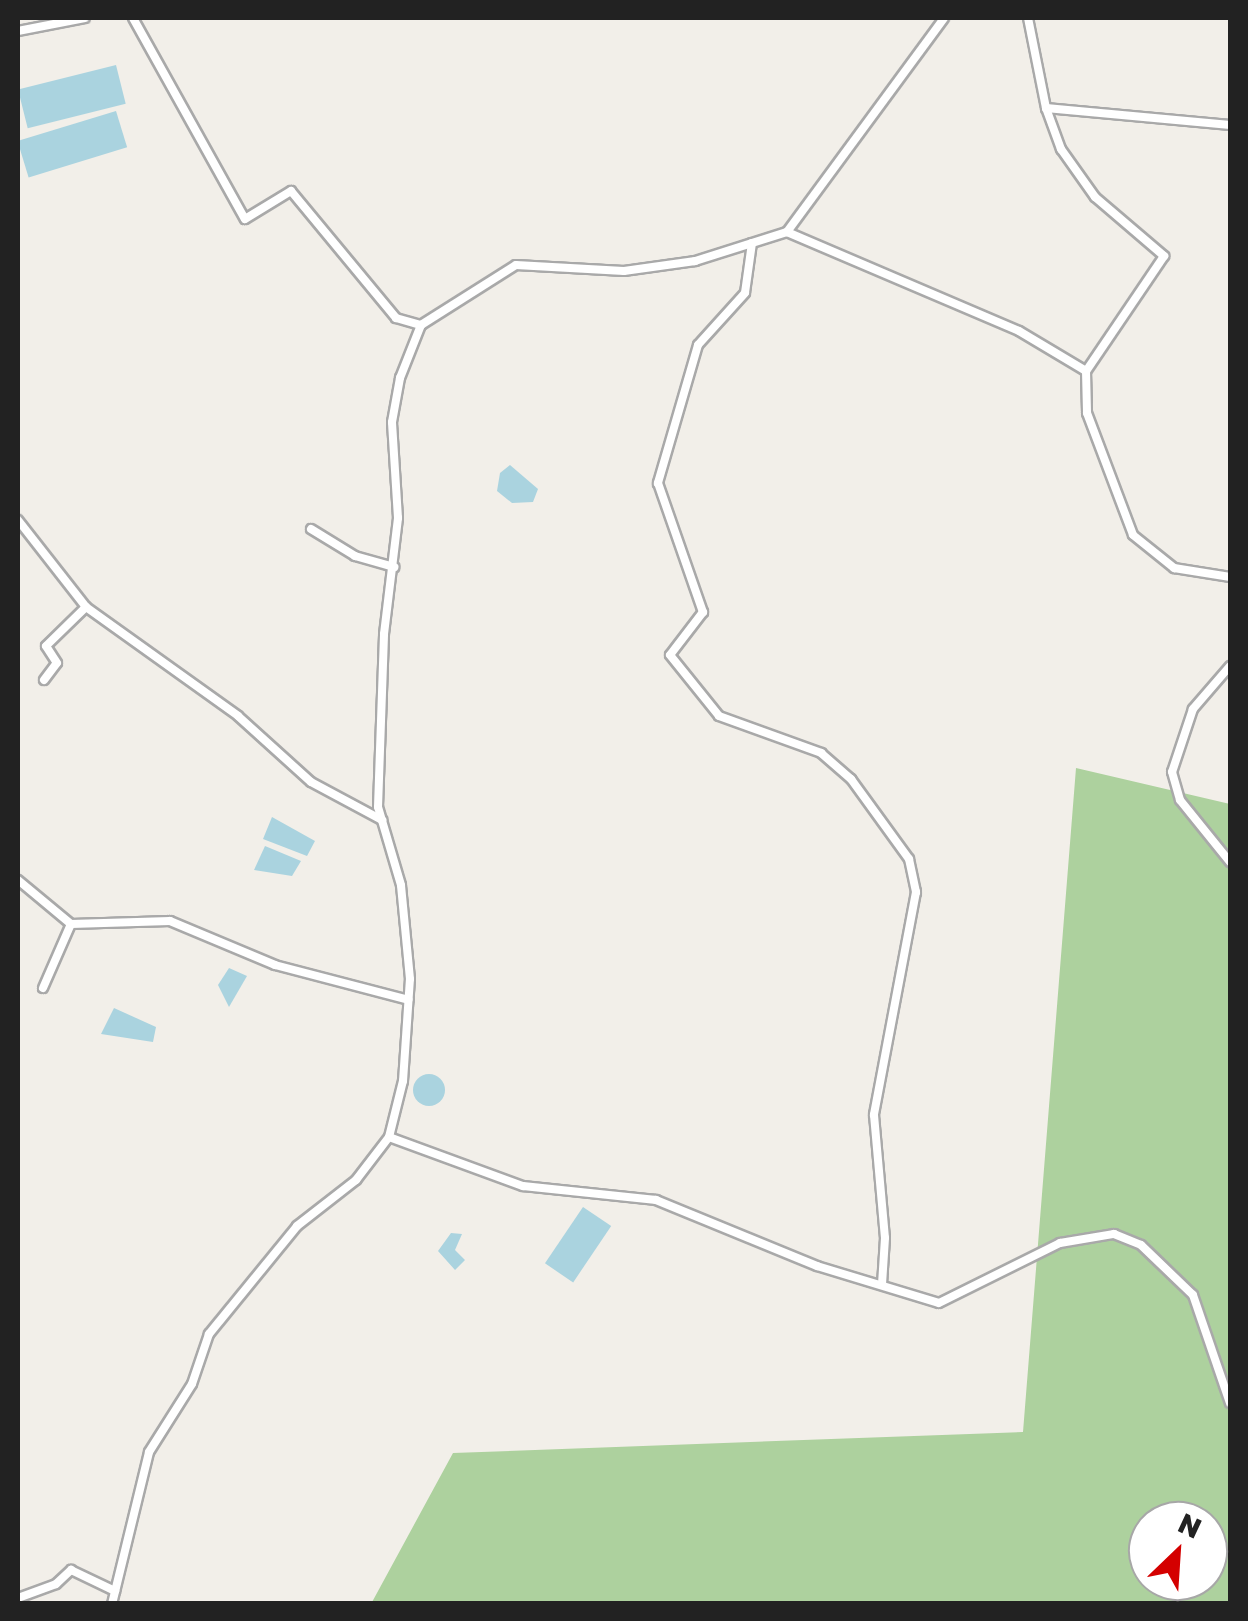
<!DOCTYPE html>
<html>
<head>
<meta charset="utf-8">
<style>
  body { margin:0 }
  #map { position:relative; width:1248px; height:1621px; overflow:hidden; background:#f2efe9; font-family:"Golos Text",sans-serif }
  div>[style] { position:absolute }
  .forest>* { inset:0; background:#add19e }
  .water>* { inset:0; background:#aad3df; transform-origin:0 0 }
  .round { border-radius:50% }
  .roads { filter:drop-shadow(2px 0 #a9a9a9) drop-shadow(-2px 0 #a9a9a9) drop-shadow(0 2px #a9a9a9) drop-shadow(0 -2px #a9a9a9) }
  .minor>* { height:8px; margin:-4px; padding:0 4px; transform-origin:4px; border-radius:4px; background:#fff }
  span { translate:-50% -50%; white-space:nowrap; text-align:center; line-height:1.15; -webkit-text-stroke:8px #fff; paint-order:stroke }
  .frame { position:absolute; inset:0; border:20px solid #222; pointer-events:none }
  .north { position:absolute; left:1128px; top:1501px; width:100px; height:100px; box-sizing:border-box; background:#fff; border:2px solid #a7a7a7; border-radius:50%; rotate:25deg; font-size:28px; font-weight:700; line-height:40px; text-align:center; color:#222 }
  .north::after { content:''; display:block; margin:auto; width:35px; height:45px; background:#d40000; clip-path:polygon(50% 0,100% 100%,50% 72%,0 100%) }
</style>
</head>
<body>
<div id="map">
  <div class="forest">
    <i style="clip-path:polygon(evenodd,1076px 768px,1230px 804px,1230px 1603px,371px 1604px,453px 1453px,1023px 1432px,1076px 768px,1148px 1521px,1208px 1521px,1208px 1581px,1148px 1581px,1148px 1521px)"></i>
  </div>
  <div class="water">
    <i style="left:116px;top:65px;width:40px;height:101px;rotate:76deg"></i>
    <i style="left:116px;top:111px;width:38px;height:103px;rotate:73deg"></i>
    <i style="clip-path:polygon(510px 465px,538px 489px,533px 502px,512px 503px,497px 491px,500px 473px)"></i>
    <i style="clip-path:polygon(272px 817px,315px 841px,307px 856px,263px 839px)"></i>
    <i style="clip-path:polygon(265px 846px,301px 861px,292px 876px,254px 870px)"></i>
    <i style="clip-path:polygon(229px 968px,247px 976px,229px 1007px,218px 985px)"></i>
    <i style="clip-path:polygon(114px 1008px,156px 1027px,153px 1042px,101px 1034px)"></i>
    <i class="round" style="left:413px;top:1074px;width:32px;height:32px"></i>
    <i style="left:583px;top:1207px;width:34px;height:68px;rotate:34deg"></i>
    <i style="clip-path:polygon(451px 1233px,462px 1234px,455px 1250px,465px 1260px,455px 1270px,438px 1251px)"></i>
  </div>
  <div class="roads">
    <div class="minor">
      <i style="left:133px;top:18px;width:230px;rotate:60.9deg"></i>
      <i style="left:245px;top:219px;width:54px;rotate:-31.3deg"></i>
      <i style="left:291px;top:191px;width:165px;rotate:50.4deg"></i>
      <i style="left:396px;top:318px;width:26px;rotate:16deg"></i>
      <i style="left:1028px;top:18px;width:92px;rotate:78.7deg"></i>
      <i style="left:1046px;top:108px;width:185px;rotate:5.3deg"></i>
      <i style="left:18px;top:31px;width:68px;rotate:-11deg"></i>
      <i style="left:1046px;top:108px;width:44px;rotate:69.9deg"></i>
      <i style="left:1061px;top:149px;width:59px;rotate:54.7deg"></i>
      <i style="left:1095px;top:197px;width:91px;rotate:40.5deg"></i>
      <i style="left:1164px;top:256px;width:139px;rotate:124.1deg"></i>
      <i style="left:787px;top:232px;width:252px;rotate:23.1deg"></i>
      <i style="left:1019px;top:331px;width:78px;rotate:30.8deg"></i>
      <i style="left:1086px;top:371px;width:42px;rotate:88.6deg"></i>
      <i style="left:1087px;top:413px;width:130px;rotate:69.3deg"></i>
      <i style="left:1133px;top:535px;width:53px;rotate:38.8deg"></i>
      <i style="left:1174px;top:568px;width:57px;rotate:9.1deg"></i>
      <i style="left:752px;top:243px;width:50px;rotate:98deg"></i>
      <i style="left:745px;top:293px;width:70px;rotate:132.1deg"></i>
      <i style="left:698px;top:345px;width:144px;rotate:106.2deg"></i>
      <i style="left:658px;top:483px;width:137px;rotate:70.8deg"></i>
      <i style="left:703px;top:612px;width:54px;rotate:127.5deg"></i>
      <i style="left:670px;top:655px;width:78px;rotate:51.2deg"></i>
      <i style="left:719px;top:716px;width:109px;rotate:19.9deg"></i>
      <i style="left:821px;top:753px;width:40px;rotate:41deg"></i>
      <i style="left:851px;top:779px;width:99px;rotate:54.1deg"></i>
      <i style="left:909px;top:859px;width:34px;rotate:78deg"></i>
      <i style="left:916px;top:892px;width:227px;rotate:100.7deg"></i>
      <i style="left:874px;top:1115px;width:123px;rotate:84.9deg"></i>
      <i style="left:885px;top:1238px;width:47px;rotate:93.7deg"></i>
      <i style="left:18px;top:520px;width:110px;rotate:52deg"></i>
      <i style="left:86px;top:607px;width:187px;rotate:35.6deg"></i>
      <i style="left:238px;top:716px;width:98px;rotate:42.1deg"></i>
      <i style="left:311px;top:782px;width:81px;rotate:28.2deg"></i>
      <i style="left:311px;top:529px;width:52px;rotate:31.5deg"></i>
      <i style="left:355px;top:556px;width:41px;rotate:15.8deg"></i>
      <i style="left:1230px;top:666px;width:57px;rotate:130.7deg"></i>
      <i style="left:1193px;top:709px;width:66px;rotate:108.4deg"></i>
      <i style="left:1172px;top:772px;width:29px;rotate:74deg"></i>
      <i style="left:1180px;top:800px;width:80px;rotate:51.1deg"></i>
      <i style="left:44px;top:680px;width:21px;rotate:-53deg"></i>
      <i style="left:57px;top:663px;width:20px;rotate:-123deg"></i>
      <i style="left:46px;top:646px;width:56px;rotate:-44.3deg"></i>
      <i style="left:18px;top:880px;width:69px;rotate:39.7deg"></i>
      <i style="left:71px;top:924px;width:99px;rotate:-1.7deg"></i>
      <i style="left:170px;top:921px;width:114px;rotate:22.7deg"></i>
      <i style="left:275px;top:965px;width:138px;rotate:14.6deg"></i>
      <i style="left:43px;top:988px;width:70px;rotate:-66.4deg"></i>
      <i style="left:389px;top:1137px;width:143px;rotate:20.1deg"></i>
      <i style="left:523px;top:1186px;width:134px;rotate:6deg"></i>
      <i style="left:656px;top:1200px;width:174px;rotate:22.3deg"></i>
      <i style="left:817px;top:1266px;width:127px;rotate:16.9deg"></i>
      <i style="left:939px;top:1303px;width:135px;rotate:-26.4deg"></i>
      <i style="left:1060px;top:1243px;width:55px;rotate:-9.5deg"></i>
      <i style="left:1114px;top:1234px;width:29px;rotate:22deg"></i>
      <i style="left:1141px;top:1245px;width:72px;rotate:43.9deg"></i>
      <i style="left:1193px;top:1295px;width:114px;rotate:71.1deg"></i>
      <i style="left:18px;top:1598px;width:40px;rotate:-20.2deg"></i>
      <i style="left:56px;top:1584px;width:21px;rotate:-43deg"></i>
      <i style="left:71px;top:1570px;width:49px;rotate:25.5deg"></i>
      <i style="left:112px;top:1604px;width:156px;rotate:-76.3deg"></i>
      <i style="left:149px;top:1452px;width:80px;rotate:-57.7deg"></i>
      <i style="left:192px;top:1384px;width:53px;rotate:-71.2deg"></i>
      <i style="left:209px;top:1334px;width:139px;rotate:-50.8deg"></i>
      <i style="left:297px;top:1226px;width:75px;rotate:-37.9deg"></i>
      <i style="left:356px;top:1180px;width:54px;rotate:-52.5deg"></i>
      <i style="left:389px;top:1137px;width:58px;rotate:-76deg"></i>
      <i style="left:403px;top:1081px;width:102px;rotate:-86.1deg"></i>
      <i style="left:410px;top:979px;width:94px;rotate:-95.5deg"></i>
      <i style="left:401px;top:885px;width:81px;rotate:-106.4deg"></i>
      <i style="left:378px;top:807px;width:173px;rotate:-88deg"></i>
      <i style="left:384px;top:634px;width:117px;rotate:-83.1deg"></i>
      <i style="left:398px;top:518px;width:96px;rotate:-93.6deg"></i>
      <i style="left:392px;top:422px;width:45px;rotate:-79.7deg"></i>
      <i style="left:400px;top:378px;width:57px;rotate:-68.4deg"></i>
      <i style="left:421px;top:325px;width:112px;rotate:-32.3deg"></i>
      <i style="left:516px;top:265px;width:108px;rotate:3.2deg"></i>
      <i style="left:624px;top:271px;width:72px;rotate:-8deg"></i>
      <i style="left:695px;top:261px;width:96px;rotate:-17.5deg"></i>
      <i style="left:787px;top:232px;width:265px;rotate:-53.7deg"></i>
    </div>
  </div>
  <div class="frame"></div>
  <div class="north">N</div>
</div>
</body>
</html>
